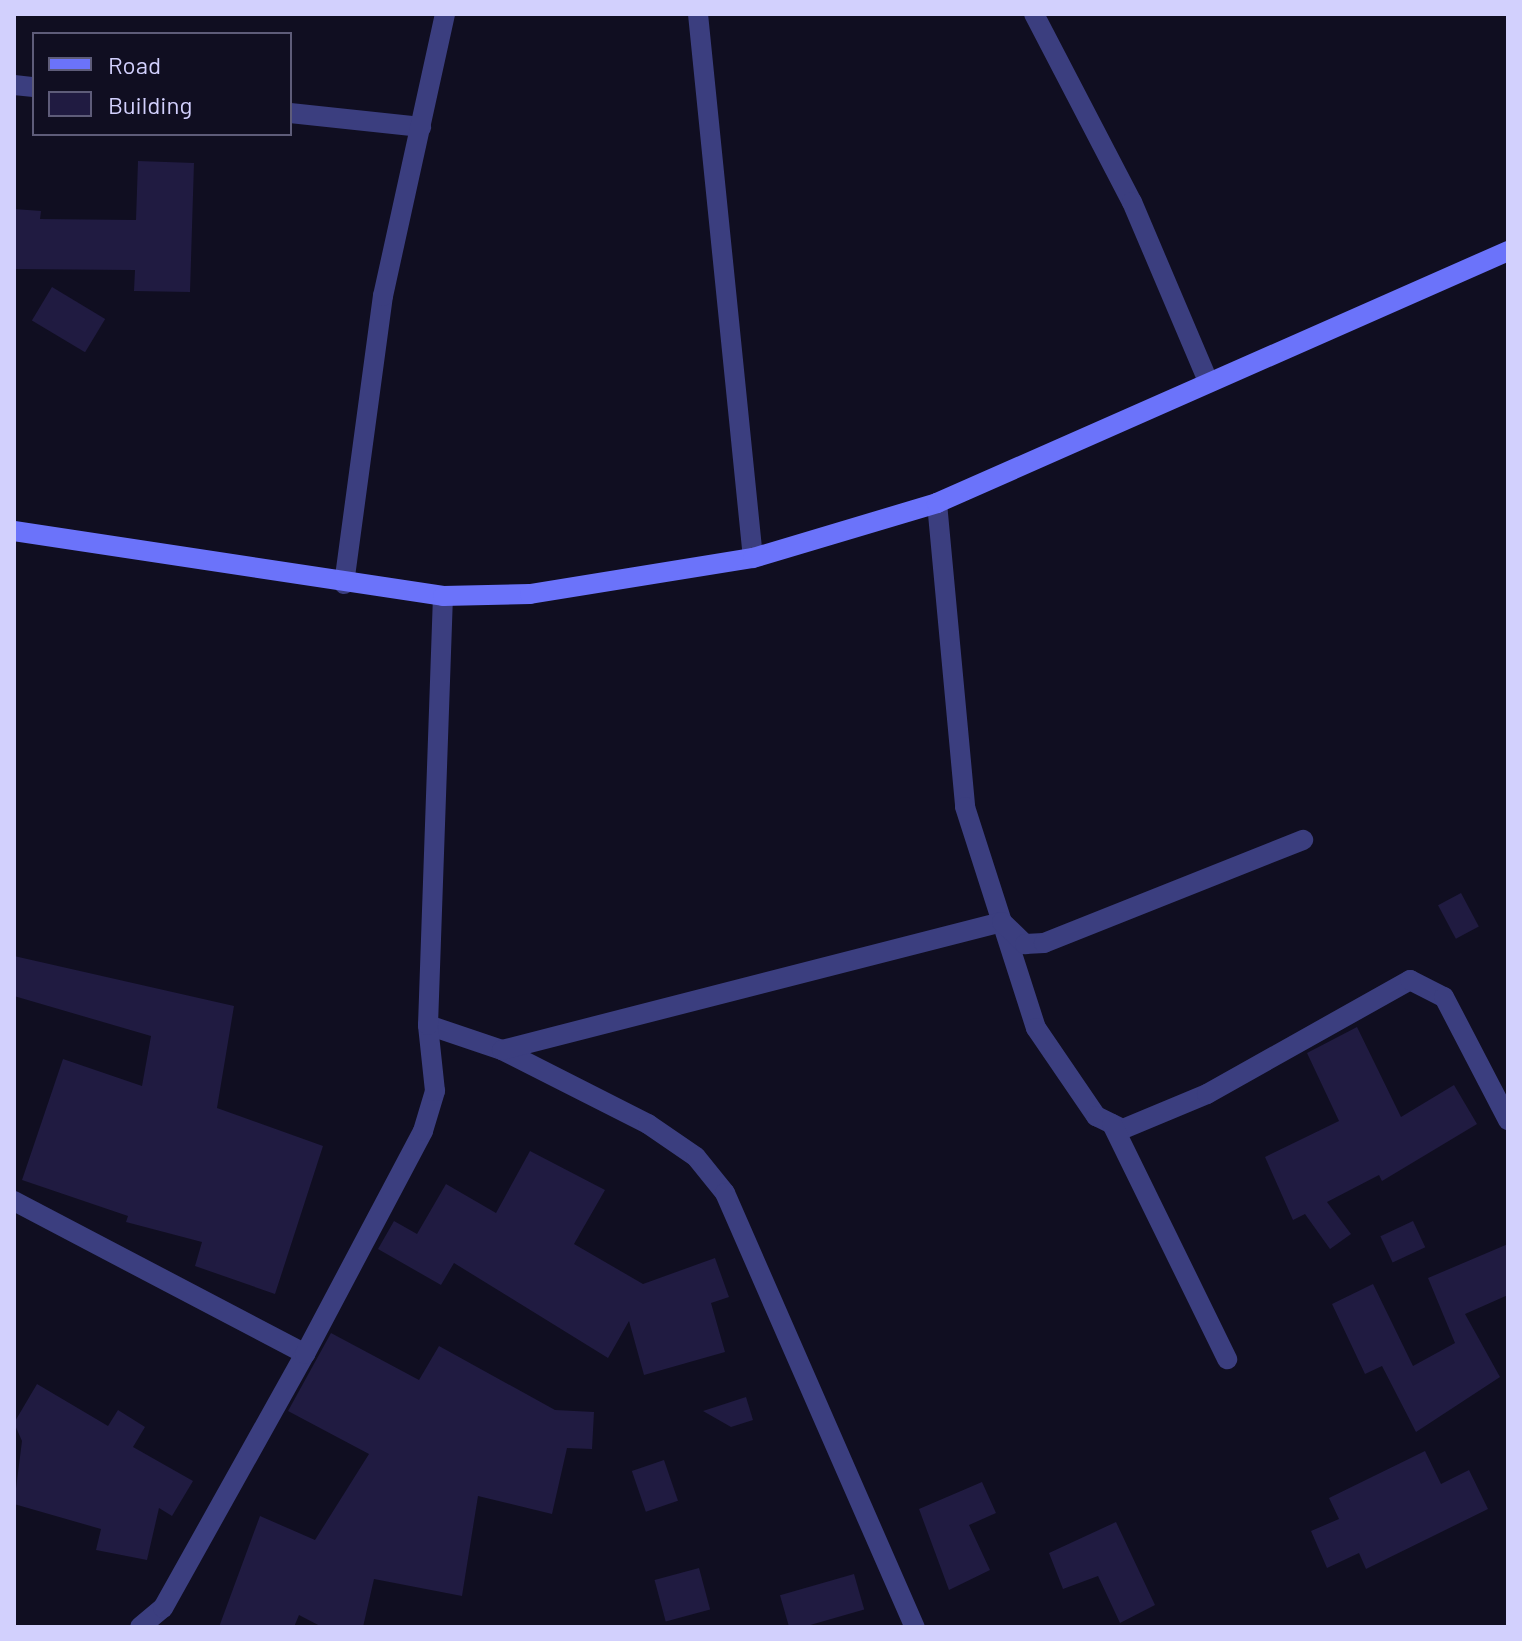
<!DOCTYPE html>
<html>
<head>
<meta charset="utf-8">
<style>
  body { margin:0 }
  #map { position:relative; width:1522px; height:1641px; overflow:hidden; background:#100e21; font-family:Barlow,sans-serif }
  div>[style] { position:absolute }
  .building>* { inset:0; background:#201b41; transform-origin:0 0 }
  .street>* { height:20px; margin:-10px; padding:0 10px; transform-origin:10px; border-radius:10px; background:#3b3e7f }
  .secondary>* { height:20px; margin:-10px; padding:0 10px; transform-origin:10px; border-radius:10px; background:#6b73fa }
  span { translate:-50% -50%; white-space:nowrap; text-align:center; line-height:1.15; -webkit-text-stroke:6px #100e21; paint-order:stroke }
  .frame { position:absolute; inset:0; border:16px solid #d2d0fd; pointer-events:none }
  .legend { position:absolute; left:32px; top:32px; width:260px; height:104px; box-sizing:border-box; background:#100e21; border:2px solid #5e5c79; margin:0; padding:10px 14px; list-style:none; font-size:24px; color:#d2d0fd }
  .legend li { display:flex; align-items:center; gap:16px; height:40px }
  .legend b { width:40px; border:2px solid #5e5c79 }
</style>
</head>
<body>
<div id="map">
  <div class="building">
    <i style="clip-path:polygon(138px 161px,194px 163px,190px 292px,134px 291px,135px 270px,14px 269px,14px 209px,41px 211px,40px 219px,136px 220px)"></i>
    <i style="left:52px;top:287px;width:62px;height:39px;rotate:31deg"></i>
    <i style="left:1461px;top:893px;width:38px;height:26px;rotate:62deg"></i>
    <i style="clip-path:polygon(14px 956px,234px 1006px,217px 1108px,323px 1146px,275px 1294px,195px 1266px,202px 1242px,126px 1222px,128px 1216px,22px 1180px,63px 1059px,142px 1086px,151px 1036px,14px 996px)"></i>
    <i style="clip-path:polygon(1357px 1027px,1401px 1117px,1454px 1085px,1477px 1124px,1382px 1181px,1379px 1175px,1327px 1202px,1351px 1234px,1330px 1249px,1305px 1214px,1293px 1220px,1265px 1157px,1339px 1121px,1307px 1053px)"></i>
    <i style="clip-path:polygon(530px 1151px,605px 1190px,574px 1244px,643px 1284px,715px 1258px,729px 1297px,711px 1303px,725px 1352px,644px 1375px,629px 1321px,608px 1358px,454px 1263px,441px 1285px,378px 1249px,394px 1221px,417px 1234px,446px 1184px,496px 1213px)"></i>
    <i style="left:1413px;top:1221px;width:29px;height:36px;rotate:65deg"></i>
    <i style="clip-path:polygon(1508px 1244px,1508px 1295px,1465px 1314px,1500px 1377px,1416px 1432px,1382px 1366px,1365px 1374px,1332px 1304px,1373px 1284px,1413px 1366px,1455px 1343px,1428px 1278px)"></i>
    <i style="clip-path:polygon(331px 1333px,419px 1380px,439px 1346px,555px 1410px,594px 1412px,592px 1449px,567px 1448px,552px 1514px,478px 1496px,462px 1596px,374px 1579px,363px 1627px,322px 1627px,299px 1615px,294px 1627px,219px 1627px,260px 1516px,315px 1540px,369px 1454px,288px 1411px)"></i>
    <i style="clip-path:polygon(37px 1384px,108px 1426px,118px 1410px,145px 1427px,133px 1447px,193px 1481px,172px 1516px,159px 1508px,147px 1560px,96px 1550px,101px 1529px,14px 1504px,22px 1441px,14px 1423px)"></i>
    <i style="clip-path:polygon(746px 1397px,753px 1420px,731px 1427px,703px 1411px)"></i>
    <i style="clip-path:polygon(1425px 1451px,1441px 1484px,1469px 1470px,1488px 1509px,1366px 1569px,1359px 1553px,1327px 1568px,1311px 1531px,1339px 1519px,1329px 1498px)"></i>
    <i style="left:664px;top:1460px;width:43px;height:34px;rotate:71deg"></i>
    <i style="clip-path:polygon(982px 1482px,996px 1513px,969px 1525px,990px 1570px,949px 1590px,919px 1509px)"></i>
    <i style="clip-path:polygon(1116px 1522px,1155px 1605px,1120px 1623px,1098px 1576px,1063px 1589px,1049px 1553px)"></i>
    <i style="left:699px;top:1568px;width:43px;height:46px;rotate:75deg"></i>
    <i style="left:854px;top:1574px;width:37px;height:77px;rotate:74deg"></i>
  </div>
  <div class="street">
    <i style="left:698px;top:14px;width:547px;rotate:84.23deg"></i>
    <i style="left:1034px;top:14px;width:212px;rotate:62.5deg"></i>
    <i style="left:1132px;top:202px;width:192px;rotate:67deg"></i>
    <i style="left:14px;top:85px;width:20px;rotate:6deg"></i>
    <i style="left:290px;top:113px;width:132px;rotate:6.1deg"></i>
    <i style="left:937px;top:503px;width:305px;rotate:84.7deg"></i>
    <i style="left:965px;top:807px;width:232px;rotate:72.2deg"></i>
    <i style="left:1036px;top:1028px;width:107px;rotate:55.7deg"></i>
    <i style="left:1096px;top:1116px;width:30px;rotate:26deg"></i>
    <i style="left:1123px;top:1129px;width:91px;rotate:-22.6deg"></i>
    <i style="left:1207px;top:1094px;width:233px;rotate:-29.3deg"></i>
    <i style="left:1410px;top:980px;width:38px;rotate:27deg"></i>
    <i style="left:1444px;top:997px;width:139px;rotate:62.5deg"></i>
    <i style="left:344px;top:584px;width:291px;rotate:-82.3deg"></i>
    <i style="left:383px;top:296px;width:289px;rotate:-77.6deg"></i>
    <i style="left:428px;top:1025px;width:78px;rotate:18.7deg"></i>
    <i style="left:502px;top:1050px;width:164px;rotate:26.9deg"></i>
    <i style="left:648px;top:1124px;width:58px;rotate:34.5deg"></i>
    <i style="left:696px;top:1157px;width:46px;rotate:51.1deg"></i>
    <i style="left:725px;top:1193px;width:474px;rotate:66.4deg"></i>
    <i style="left:502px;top:1050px;width:516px;rotate:-14.36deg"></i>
    <i style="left:1002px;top:922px;width:32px;rotate:44deg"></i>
    <i style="left:1025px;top:944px;width:19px;rotate:-3deg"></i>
    <i style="left:1044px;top:943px;width:279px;rotate:-21.7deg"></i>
    <i style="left:1112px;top:1124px;width:262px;rotate:63.9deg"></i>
    <i style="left:14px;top:1201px;width:329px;rotate:27.7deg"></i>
    <i style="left:140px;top:1627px;width:30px;rotate:-40deg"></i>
    <i style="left:163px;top:1608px;width:291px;rotate:-60.8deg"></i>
    <i style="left:305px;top:1354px;width:252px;rotate:-62.1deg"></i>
    <i style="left:423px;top:1131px;width:42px;rotate:-73.3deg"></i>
    <i style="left:435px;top:1091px;width:66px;rotate:-96.1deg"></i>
    <i style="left:428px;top:1025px;width:429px;rotate:-88deg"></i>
  </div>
  <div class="secondary">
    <i style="left:14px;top:531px;width:434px;rotate:8.6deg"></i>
    <i style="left:443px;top:596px;width:87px;rotate:-1.3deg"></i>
    <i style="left:530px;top:594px;width:226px;rotate:-9.2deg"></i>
    <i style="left:753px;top:558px;width:192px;rotate:-16.6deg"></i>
    <i style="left:937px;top:503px;width:624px;rotate:-23.81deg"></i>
  </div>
  <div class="frame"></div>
  <ul class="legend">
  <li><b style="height:10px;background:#6b73fa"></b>Road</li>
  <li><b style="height:22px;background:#201b41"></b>Building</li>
  </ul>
</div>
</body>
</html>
